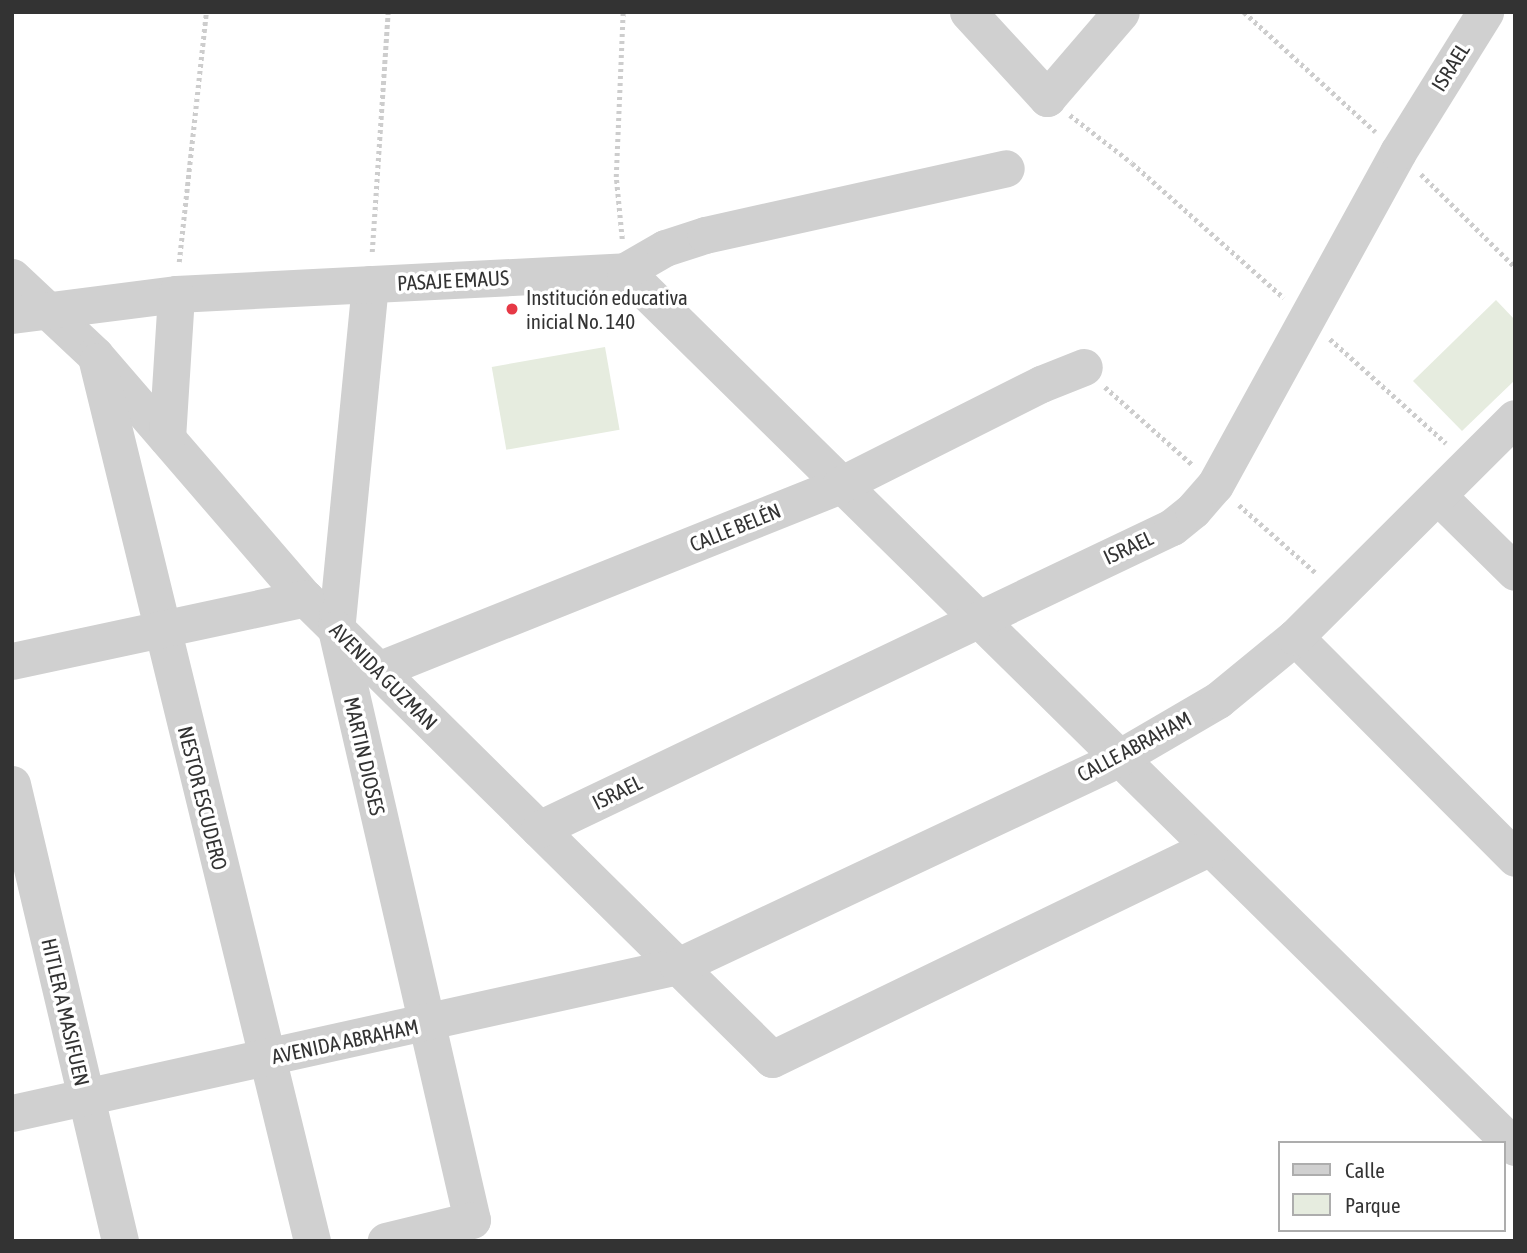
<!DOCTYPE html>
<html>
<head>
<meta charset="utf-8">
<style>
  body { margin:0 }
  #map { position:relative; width:1527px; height:1253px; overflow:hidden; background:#fff; font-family:"Asap Condensed",sans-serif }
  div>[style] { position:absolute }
  .green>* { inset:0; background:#e6ecdf; transform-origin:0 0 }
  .path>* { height:4.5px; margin-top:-2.25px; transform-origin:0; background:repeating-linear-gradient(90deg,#cdcdcd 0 3.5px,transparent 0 7px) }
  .minor>* { height:37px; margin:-18.5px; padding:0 18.5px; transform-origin:18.5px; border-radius:18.5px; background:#d0d0d0 }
  .dots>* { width:19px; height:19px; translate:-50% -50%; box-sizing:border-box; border:4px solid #fff; border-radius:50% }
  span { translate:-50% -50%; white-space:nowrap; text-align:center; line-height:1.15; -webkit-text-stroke:7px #fff; paint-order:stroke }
  .street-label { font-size:21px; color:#333 }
  .poi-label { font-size:21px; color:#333 }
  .left { translate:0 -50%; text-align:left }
  .frame { position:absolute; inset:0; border:14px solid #333; pointer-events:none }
  .legend { position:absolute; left:1278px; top:1141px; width:228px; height:91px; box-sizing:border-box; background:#fff; border:2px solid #adadad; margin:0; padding:9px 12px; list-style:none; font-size:21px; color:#333 }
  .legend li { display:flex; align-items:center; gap:14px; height:35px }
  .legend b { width:35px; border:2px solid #adadad }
</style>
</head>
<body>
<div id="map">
  <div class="green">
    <i style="clip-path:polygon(1496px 300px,1515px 320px,1515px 380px,1462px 431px,1413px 381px)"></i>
    <i style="left:605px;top:347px;width:84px;height:115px;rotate:80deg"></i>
  </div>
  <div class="path">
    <i style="left:1244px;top:12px;width:178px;rotate:42.3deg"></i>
    <i style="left:1070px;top:115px;width:78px;rotate:37.7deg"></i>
    <i style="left:1132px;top:163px;width:203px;rotate:41.6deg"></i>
    <i style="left:1421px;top:174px;width:132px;rotate:44.7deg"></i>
    <i style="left:622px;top:239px;width:62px;rotate:-95.5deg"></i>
    <i style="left:616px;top:177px;width:165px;rotate:-87.6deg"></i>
    <i style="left:372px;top:252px;width:241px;rotate:-86.2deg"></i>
    <i style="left:179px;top:262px;width:251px;rotate:-83.8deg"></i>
    <i style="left:1330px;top:339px;width:156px;rotate:41.9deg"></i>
    <i style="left:1105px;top:387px;width:118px;rotate:41.6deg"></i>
    <i style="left:1239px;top:505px;width:103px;rotate:41.4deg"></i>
  </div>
  <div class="minor">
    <i style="left:968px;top:12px;width:117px;rotate:47.4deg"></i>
    <i style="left:1047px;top:98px;width:113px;rotate:-49.3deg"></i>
    <i style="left:625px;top:271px;width:1249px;rotate:44.55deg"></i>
    <i style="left:12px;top:277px;width:114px;rotate:43.2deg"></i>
    <i style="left:95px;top:355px;width:321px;rotate:49.2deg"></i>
    <i style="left:305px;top:598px;width:656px;rotate:44.63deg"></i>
    <i style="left:772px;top:1059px;width:485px;rotate:-25.8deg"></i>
    <i style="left:370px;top:284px;width:347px;rotate:95.6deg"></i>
    <i style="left:336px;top:629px;width:606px;rotate:77.04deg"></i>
    <i style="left:472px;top:1220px;width:89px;rotate:166.3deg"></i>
    <i style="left:12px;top:315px;width:165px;rotate:-7.3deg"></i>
    <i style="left:176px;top:294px;width:450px;rotate:-2.9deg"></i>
    <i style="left:625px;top:271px;width:46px;rotate:-29.9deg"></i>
    <i style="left:665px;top:248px;width:42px;rotate:-18deg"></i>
    <i style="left:705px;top:235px;width:308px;rotate:-12.5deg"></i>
    <i style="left:97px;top:361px;width:906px;rotate:76.27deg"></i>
    <i style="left:167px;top:438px;width:144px;rotate:-86.4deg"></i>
    <i style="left:1438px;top:496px;width:108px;rotate:44.6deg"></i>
    <i style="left:1295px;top:637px;width:312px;rotate:45.1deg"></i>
    <i style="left:12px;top:661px;width:300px;rotate:-12.1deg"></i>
    <i style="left:378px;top:670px;width:498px;rotate:-21.8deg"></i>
    <i style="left:840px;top:485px;width:225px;rotate:-26.7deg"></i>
    <i style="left:1041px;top:384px;width:46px;rotate:-21.6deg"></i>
    <i style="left:12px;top:784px;width:470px;rotate:76.7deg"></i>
    <i style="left:539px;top:829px;width:701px;rotate:-25.51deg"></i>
    <i style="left:1172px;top:527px;width:27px;rotate:-39deg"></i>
    <i style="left:1193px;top:510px;width:33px;rotate:-49deg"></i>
    <i style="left:1215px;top:485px;width:380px;rotate:-61.2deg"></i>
    <i style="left:1398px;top:152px;width:165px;rotate:-58.1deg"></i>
    <i style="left:12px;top:1113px;width:682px;rotate:-12.45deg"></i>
    <i style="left:678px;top:966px;width:485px;rotate:-25.2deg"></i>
    <i style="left:1117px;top:759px;width:117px;rotate:-30.3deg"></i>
    <i style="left:1218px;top:700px;width:99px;rotate:-39.3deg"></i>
    <i style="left:1295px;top:637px;width:310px;rotate:-44.9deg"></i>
  </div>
  <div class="dots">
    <i style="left:512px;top:309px;background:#e63946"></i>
  </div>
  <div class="street-label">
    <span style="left:1450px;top:67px;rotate:-58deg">ISRAEL</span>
    <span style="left:453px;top:280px;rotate:-3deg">PASAJE EMAUS</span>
    <span style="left:735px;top:527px;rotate:-22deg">CALLE BELÉN</span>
    <span style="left:1128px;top:547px;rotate:-25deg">ISRAEL</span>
    <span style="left:384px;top:676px;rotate:45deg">AVENIDA GUZMAN</span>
    <span style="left:1134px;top:746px;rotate:-28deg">CALLE ABRAHAM</span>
    <span style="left:365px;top:756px;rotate:77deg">MARTIN DIOSES</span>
    <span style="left:617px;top:792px;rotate:-26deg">ISRAEL</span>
    <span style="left:203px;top:798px;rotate:76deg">NESTOR ESCUDERO</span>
    <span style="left:66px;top:1012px;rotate:77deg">HITLER A MASIFUEN</span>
    <span style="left:345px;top:1041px;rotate:-12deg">AVENIDA ABRAHAM</span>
  </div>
  <div class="poi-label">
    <span class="left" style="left:526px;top:309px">Institución educativa<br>inicial No. 140</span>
  </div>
  <div class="frame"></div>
  <ul class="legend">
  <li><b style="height:9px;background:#d0d0d0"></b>Calle</li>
  <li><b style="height:19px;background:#e6ecdf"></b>Parque</li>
  </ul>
</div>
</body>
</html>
